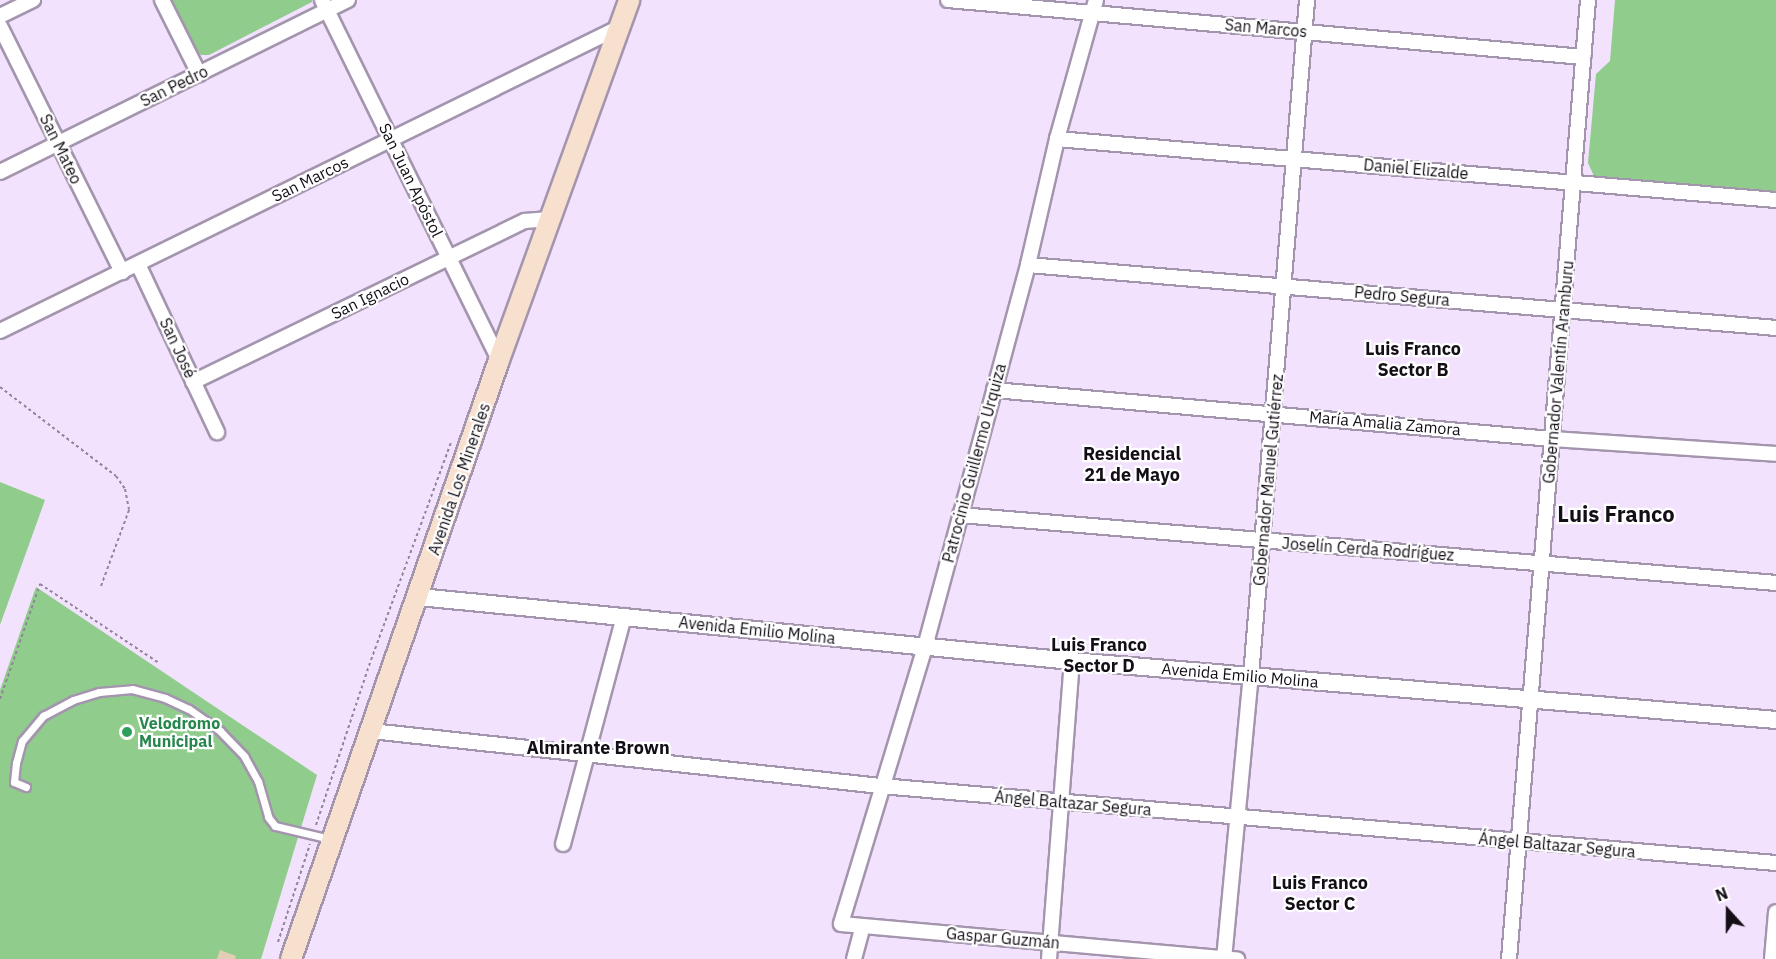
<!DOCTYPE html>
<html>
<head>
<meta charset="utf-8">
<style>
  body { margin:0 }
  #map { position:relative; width:1776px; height:959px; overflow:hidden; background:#f2e2fd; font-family:"IBM Plex Sans",sans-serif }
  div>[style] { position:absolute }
  .green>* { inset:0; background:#90cc8b }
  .building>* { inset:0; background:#e2ceb5 }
  .path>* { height:2px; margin-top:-1px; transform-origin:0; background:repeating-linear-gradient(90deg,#908598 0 3px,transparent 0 6px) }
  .roads { filter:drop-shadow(2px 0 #a495ae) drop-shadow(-2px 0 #a495ae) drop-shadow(0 2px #a495ae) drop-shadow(0 -2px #a495ae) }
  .service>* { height:7px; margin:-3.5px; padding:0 3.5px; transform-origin:3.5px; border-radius:3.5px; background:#fff }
  .minor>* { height:14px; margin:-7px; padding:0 7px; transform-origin:7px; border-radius:7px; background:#fff }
  .tertiary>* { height:16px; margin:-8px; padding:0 8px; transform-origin:8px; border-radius:8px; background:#fff }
  .secondary>* { height:20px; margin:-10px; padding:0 10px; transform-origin:10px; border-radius:10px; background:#f8e0cf }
  .dots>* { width:16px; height:16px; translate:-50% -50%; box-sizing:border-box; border:3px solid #fff; border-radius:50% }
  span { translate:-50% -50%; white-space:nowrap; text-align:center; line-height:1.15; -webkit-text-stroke:4.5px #fff; paint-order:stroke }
  .street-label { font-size:16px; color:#140e17 }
  .leisure-label { font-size:16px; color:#27864d; font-weight:700 }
  .left { translate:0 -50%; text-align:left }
  .neighbourhood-label { font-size:18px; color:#140e17; font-weight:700 }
  .district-label { font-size:22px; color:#140e17; font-weight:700 }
  .north { position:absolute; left:1698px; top:881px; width:60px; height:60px; -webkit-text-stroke:4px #fff; paint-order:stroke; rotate:339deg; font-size:16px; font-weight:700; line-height:24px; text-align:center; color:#140e17 }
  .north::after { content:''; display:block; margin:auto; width:21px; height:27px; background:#140e17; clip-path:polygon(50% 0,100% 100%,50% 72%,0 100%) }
</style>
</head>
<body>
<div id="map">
  <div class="green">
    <i style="clip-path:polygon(172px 0,312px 0,312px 2px,209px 55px,201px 55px,197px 51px)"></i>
    <i style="clip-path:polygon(1615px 0,1776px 0,1776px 193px,1594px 176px,1588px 163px,1596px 74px,1610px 61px)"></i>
    <i style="clip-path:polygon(0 482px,45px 500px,0 625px)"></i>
    <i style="clip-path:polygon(36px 587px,317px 775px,261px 959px,0 959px,0 690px)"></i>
  </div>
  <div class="building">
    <i style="clip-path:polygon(220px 950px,236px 956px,235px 959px,217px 959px)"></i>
  </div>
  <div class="path">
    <i style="left:0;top:387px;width:146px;rotate:37.5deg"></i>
    <i style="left:116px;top:476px;width:16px;rotate:55deg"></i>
    <i style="left:125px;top:489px;width:21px;rotate:79deg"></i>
    <i style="left:129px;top:510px;width:81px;rotate:110.2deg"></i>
    <i style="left:0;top:699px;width:122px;rotate:-70.8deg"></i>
    <i style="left:40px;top:584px;width:143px;rotate:33.6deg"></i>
    <i style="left:316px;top:825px;width:174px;rotate:-71.6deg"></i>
    <i style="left:371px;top:660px;width:231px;rotate:-69.8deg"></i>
    <i style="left:278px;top:942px;width:103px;rotate:-71.9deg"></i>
  </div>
  <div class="roads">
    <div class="service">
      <i style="left:26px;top:787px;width:13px;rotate:-157deg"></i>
      <i style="left:14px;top:782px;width:19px;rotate:-84deg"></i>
      <i style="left:16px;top:763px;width:23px;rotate:-75deg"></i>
      <i style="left:22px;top:741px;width:33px;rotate:-50deg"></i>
      <i style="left:43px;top:716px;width:34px;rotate:-28deg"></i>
      <i style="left:73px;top:700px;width:27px;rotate:-17deg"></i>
      <i style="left:99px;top:692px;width:33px;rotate:-5deg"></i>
      <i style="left:132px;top:689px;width:34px;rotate:15deg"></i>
      <i style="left:165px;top:698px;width:26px;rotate:25deg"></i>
      <i style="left:189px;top:709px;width:38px;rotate:35deg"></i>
      <i style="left:220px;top:731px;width:35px;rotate:46deg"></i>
      <i style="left:244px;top:756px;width:29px;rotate:61deg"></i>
      <i style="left:258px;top:781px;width:37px;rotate:74deg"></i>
      <i style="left:268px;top:817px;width:11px;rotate:52deg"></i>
      <i style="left:275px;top:826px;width:57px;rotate:13.3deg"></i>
    </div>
    <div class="minor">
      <i style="left:162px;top:0;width:83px;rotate:63.4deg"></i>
      <i style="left:322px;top:0;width:401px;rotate:63.8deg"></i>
      <i style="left:948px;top:0;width:638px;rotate:5.13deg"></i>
      <i style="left:1096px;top:0;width:144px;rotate:105.7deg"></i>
      <i style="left:1057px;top:139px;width:129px;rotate:103deg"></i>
      <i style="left:1028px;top:265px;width:396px;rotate:105.1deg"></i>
      <i style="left:925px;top:647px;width:289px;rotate:106.9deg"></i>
      <i style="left:841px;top:924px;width:398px;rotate:5.1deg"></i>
      <i style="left:0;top:16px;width:37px;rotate:-26deg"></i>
      <i style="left:0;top:26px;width:275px;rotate:63.6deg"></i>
      <i style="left:1057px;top:139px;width:722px;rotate:4.85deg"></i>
      <i style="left:0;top:172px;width:388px;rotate:-26.3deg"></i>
      <i style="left:138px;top:264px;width:186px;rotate:64.8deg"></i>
      <i style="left:1028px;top:265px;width:751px;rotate:4.81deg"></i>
      <i style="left:0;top:331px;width:691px;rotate:-26.12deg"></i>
      <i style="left:193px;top:382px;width:369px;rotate:-25.9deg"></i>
      <i style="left:525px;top:221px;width:24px;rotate:-5deg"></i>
      <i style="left:994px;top:390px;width:560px;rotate:5.02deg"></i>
      <i style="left:1552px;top:439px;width:225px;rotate:3.8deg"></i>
      <i style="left:960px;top:515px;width:819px;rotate:4.76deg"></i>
      <i style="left:371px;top:731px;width:513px;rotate:6.16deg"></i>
      <i style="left:881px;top:786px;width:898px;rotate:4.92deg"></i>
      <i style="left:563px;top:844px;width:236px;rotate:-75deg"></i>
      <i style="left:854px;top:959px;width:34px;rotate:-75deg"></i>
      <i style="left:1049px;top:959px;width:299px;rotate:-85.6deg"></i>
      <i style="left:1224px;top:959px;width:284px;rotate:-84.6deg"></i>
      <i style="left:1251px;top:676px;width:678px;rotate:-85.26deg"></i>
      <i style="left:1509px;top:959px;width:962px;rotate:-85.29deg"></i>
      <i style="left:1772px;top:959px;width:47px;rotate:-85.1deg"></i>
    </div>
    <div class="tertiary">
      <i style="left:419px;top:597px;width:656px;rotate:5.6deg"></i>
      <i style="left:1072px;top:661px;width:706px;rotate:4.79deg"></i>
    </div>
    <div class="secondary">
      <i style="left:291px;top:959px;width:634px;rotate:-70.85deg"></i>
      <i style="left:499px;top:360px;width:383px;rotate:-70.1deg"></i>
    </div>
  </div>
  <div class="dots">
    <i style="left:127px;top:732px;background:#2e9e5b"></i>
  </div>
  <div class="street-label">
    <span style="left:1266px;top:28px;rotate:5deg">San Marcos</span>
    <span style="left:174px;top:86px;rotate:-26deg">San Pedro</span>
    <span style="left:61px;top:149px;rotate:64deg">San Mateo</span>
    <span style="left:1416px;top:169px;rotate:5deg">Daniel Elizalde</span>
    <span style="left:310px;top:179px;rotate:-26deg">San Marcos</span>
    <span style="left:411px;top:180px;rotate:64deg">San Juan Apóstol</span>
    <span style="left:370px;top:296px;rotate:-26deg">San Ignacio</span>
    <span style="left:1402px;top:296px;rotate:5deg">Pedro Segura</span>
    <span style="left:178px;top:348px;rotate:65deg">San José</span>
    <span style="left:1558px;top:372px;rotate:-85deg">Gobernador Valentín Aramburu</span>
    <span style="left:1385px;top:423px;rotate:5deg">María Amalia Zamora</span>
    <span style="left:974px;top:463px;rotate:-75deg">Patrocinio Guillermo Urquiza</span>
    <span style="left:459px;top:479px;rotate:-71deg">Avenida Los Minerales</span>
    <span style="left:1268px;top:480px;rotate:-85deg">Gobernador Manuel Gutiérrez</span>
    <span style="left:1368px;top:549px;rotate:4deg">Joselín Cerda Rodríguez</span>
    <span style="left:757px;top:630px;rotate:6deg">Avenida Emilio Molina</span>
    <span style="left:1240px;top:675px;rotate:5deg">Avenida Emilio Molina</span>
    <span style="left:1073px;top:803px;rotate:5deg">Ángel Baltazar Segura</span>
    <span style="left:1557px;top:845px;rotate:5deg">Ángel Baltazar Segura</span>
    <span style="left:1003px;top:938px;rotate:5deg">Gaspar Guzmán</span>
  </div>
  <div class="leisure-label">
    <span class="left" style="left:139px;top:732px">Velodromo<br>Municipal</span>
  </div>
  <div class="neighbourhood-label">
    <span style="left:1413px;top:360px">Luis Franco<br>Sector B</span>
    <span style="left:1132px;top:465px">Residencial<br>21 de Mayo</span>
    <span style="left:1099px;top:656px">Luis Franco<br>Sector D</span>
    <span style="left:598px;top:748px">Almirante Brown</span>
    <span style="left:1320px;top:894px">Luis Franco<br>Sector C</span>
  </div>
  <div class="district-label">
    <span style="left:1616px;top:514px">Luis Franco</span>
  </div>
  <div class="north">N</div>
</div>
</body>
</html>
